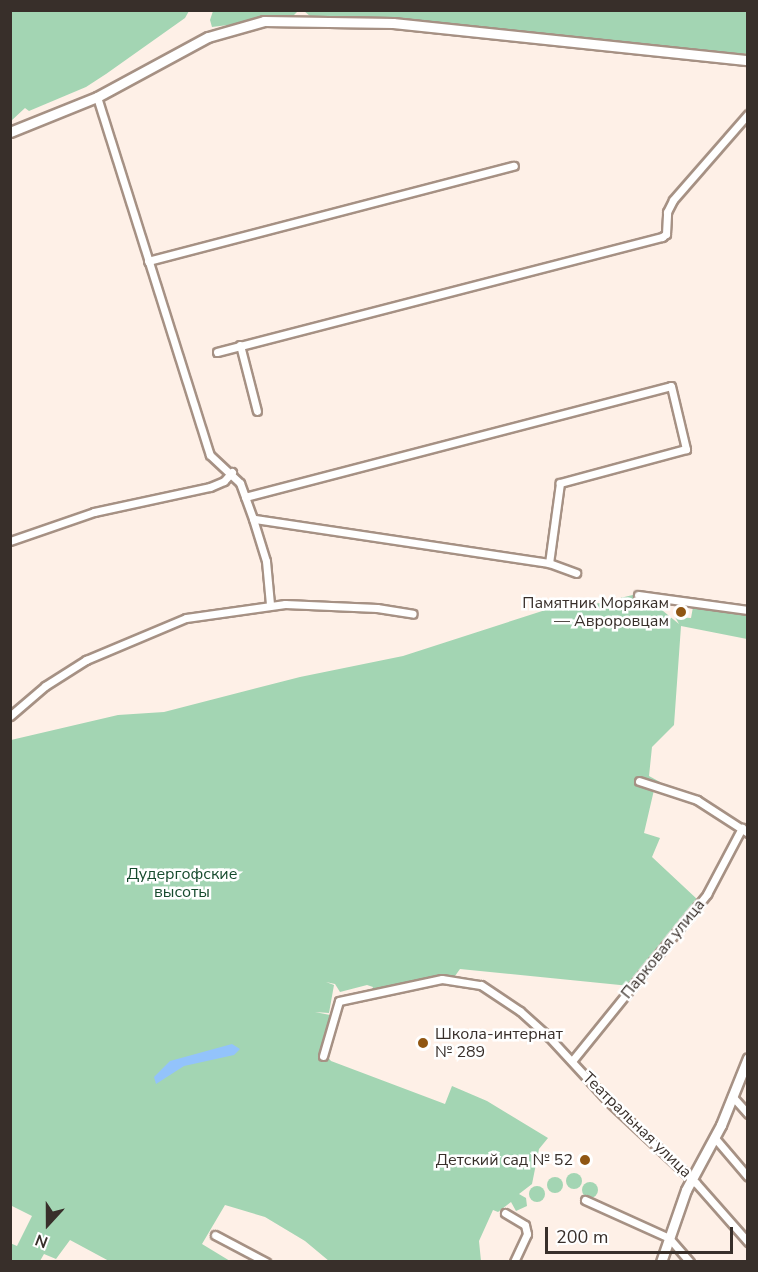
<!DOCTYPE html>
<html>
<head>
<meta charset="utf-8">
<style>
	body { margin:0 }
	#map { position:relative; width:758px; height:1272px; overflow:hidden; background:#fef0e7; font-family:"Nunito Sans",sans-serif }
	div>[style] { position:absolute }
	.green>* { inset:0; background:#a3d5b3 }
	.round { border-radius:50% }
	.water>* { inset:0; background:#93c3fb }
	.roads { filter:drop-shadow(2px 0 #a69184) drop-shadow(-2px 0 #a69184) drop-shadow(0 2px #a69184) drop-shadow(0 -2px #a69184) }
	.minor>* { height:7px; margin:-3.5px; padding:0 3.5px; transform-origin:3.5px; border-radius:3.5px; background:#fff }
	.tertiary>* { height:9px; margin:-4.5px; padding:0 4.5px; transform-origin:4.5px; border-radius:4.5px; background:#fff }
	.dots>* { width:16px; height:16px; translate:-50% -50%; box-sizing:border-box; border:3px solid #fff; border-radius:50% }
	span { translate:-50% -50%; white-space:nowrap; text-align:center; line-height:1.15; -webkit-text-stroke:5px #fff; paint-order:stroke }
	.poi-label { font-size:16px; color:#382f2a }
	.right { translate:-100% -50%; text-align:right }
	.left { translate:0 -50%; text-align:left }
	.park-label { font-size:16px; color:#164a2d }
	.street-label { font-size:16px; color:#382f2a }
	.frame { position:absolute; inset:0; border:12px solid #382f2a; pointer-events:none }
	.north { position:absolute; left:18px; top:1194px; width:60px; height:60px; -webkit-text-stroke:4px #fff; paint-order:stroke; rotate:201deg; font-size:16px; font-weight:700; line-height:24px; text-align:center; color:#382f2a }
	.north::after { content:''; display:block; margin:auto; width:21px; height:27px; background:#382f2a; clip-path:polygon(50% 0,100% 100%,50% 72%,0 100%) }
	.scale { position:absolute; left:545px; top:1227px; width:188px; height:27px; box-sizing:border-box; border:3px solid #382f2a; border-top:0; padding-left:8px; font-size:18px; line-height:21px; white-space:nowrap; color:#382f2a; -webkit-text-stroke:4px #fff; paint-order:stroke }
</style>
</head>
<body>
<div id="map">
	<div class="green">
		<div style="clip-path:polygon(11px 10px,189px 10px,189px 11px,185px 18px,106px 74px,86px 87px,29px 111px,25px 108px,11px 121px)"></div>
		<div style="clip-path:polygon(213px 11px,298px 11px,292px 17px,212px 27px,210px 20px)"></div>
		<div style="clip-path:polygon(304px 11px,747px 11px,747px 54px,392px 20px,310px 16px)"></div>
		<div style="clip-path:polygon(641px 593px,679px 624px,675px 617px,691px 618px,693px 607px,747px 612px,747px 639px,681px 626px,674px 725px,652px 747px,649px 776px,660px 782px,654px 790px,644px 833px,660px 838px,652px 857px,698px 900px,630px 986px,460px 969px,455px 976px,371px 993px,373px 987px,367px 985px,340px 992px,335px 984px,326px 982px,334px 985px,329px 1013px,315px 1012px,330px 1015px,322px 1050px,331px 1061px,445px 1104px,452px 1086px,487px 1101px,548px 1138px,539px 1149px,532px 1184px,519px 1194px,526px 1198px,527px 1206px,516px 1211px,511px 1202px,498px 1212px,493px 1210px,479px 1241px,481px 1261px,329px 1261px,305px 1241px,265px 1217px,225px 1205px,202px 1244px,230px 1261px,109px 1261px,70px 1240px,56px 1259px,44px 1254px,40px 1261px,11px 1261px,10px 1243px,17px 1246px,32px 1216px,10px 1205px,11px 740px,118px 715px,164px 712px,300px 677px,403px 656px,561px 605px,587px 606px)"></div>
		<div class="round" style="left:566px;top:1173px;width:16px;height:16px"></div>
		<div class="round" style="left:547px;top:1177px;width:16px;height:16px"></div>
		<div class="round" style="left:582px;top:1182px;width:16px;height:16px"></div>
		<div class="round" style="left:529px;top:1186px;width:16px;height:16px"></div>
	</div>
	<div class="water">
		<div style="clip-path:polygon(232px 1044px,240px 1049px,234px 1055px,184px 1066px,156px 1084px,154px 1077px,170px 1061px)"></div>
	</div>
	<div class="roads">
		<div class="minor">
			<div style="left:97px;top:97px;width:375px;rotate:72.5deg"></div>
			<div style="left:210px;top:455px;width:41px;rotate:43deg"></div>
			<div style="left:240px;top:483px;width:38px;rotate:70deg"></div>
			<div style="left:253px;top:519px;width:44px;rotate:72.8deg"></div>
			<div style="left:266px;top:561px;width:43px;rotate:84.7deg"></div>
			<div style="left:148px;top:261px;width:378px;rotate:-14.6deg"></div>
			<div style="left:240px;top:345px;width:68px;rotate:75.6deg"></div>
			<div style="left:217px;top:352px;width:460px;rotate:-14.5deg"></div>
			<div style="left:662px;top:237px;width:5px;rotate:-37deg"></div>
			<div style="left:666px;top:234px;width:22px;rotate:-87deg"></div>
			<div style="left:667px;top:212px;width:13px;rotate:-63deg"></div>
			<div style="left:673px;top:200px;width:114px;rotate:-48.9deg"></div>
			<div style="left:245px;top:497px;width:440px;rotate:-14.6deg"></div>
			<div style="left:671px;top:386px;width:65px;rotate:76.6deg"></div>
			<div style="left:686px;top:449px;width:131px;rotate:164.9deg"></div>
			<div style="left:560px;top:483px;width:81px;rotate:97.8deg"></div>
			<div style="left:549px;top:563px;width:299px;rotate:-171.5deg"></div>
			<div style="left:10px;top:541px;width:89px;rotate:-19deg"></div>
			<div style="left:94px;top:512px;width:119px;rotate:-12.2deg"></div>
			<div style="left:210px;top:487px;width:15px;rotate:-23deg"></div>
			<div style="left:224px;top:481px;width:12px;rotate:-48deg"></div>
			<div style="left:549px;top:563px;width:29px;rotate:20deg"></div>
			<div style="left:638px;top:595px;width:111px;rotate:7.8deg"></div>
			<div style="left:10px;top:716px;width:46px;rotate:-40.6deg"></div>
			<div style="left:45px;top:686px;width:49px;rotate:-32.4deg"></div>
			<div style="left:86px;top:660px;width:108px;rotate:-22.8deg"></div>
			<div style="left:186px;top:618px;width:100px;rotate:-8deg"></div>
			<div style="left:285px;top:604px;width:92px;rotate:2.5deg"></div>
			<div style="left:377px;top:608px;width:36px;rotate:9deg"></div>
			<div style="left:639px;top:781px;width:61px;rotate:18.1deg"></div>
			<div style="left:697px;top:800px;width:61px;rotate:32.9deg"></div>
			<div style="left:323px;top:1056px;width:57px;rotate:-73.8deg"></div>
			<div style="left:339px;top:1001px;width:105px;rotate:-12.1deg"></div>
			<div style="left:442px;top:979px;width:39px;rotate:9deg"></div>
			<div style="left:481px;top:985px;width:47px;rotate:33.7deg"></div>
			<div style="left:520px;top:1011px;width:39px;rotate:42deg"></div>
			<div style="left:549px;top:1037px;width:88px;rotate:47.3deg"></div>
			<div style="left:609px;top:1102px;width:119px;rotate:43deg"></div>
			<div style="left:696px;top:1183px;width:79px;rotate:48.6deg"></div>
			<div style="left:572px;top:1061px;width:215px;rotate:-51deg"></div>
			<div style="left:707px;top:894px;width:75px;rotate:-62.1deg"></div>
			<div style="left:732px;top:1096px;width:24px;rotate:48deg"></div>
			<div style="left:714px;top:1137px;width:52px;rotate:49.6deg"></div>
			<div style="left:585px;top:1200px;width:92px;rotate:24.3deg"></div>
			<div style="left:669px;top:1238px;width:32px;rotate:49deg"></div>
			<div style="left:505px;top:1213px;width:23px;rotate:31deg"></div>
			<div style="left:525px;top:1225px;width:9px;rotate:77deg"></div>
			<div style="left:527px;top:1234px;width:31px;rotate:115deg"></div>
			<div style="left:215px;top:1235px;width:58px;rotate:27.9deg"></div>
		</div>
		<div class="tertiary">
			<div style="left:10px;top:132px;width:94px;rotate:-21.9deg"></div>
			<div style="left:97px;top:97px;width:126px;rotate:-28.4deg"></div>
			<div style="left:208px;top:37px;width:58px;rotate:-15.9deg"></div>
			<div style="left:264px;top:21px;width:129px;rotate:0.9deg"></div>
			<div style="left:393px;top:23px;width:357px;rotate:6deg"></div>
			<div style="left:661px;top:1262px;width:76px;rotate:-70.9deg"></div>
			<div style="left:686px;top:1190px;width:74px;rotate:-61.7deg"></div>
			<div style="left:721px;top:1125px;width:72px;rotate:-68.1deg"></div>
		</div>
	</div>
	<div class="dots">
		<div style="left:681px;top:612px;background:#905612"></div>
		<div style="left:423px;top:1043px;background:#905612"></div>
		<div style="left:585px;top:1160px;background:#905612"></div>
	</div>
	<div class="poi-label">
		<span class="right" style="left:669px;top:612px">Памятник Морякам<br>— Авроровцам</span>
		<span class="left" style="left:435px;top:1043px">Школа-интернат<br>№ 289</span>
		<span class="right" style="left:573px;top:1160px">Детский сад № 52</span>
	</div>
	<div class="park-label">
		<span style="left:182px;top:883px">Дудергофские<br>высоты</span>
	</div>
	<div class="street-label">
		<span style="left:663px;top:949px;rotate:-51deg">Парковая улица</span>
		<span style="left:637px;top:1125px;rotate:44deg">Театральная улица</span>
	</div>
	<div class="frame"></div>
	<div class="north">N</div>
	<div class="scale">200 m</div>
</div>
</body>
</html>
